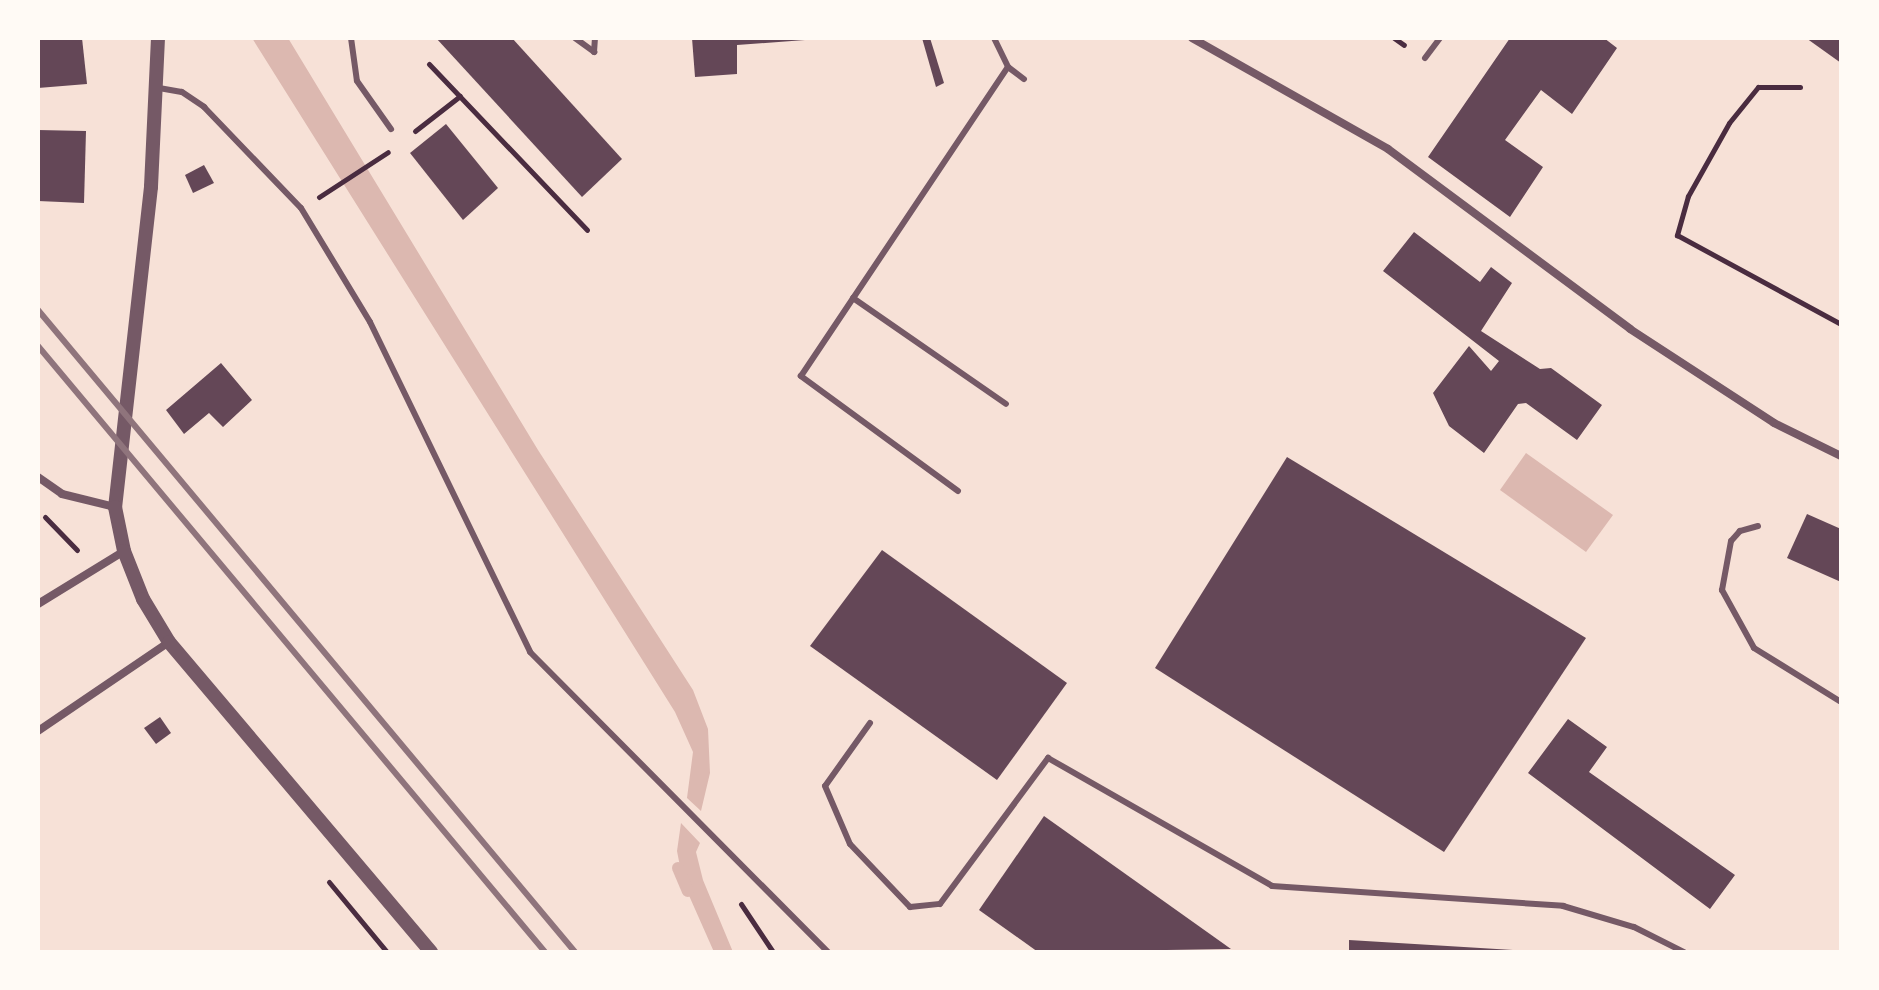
<!DOCTYPE html>
<html>
<head>
<meta charset="utf-8">
<style>
	body { margin:0 }
	#map { position:relative; width:1879px; height:990px; overflow:hidden; background:#f7e1d7; font-family:Manrope,sans-serif }
	div>[style] { position:absolute }
	.water>* { inset:0; background:#dcb8b0 }
	.stream>* { height:12px; margin:-6px; padding:0 6px; transform-origin:6px; border-radius:6px; background:#dcb8b0 }
	.building>* { inset:0; background:#644757 }
	.path>* { height:5px; margin:-2.5px; padding:0 2.5px; transform-origin:2.5px; border-radius:2.5px; background:#4a2c40 }
	.service>* { height:6px; margin:-3px; padding:0 3px; transform-origin:3px; border-radius:3px; background:#755966 }
	.minor>* { height:8px; margin:-4px; padding:0 4px; transform-origin:4px; border-radius:4px; background:#755966 }
	.tertiary>* { height:14px; margin:-7px; padding:0 7px; transform-origin:7px; border-radius:7px; background:#755966 }
	.rail>* { height:6px; margin:-3px; padding:0 3px; transform-origin:3px; border-radius:3px; background:#8f747c }
	span { translate:-50% -50%; white-space:nowrap; text-align:center; line-height:1.15; -webkit-text-stroke:6px #fffaf5; paint-order:stroke }
	.frame { position:absolute; inset:0; border:40px solid #fffaf5; pointer-events:none }
</style>
</head>
<body>
<div id="map">
	<div class="water">
		<div style="clip-path:polygon(252px 38px,288px 38px,538px 450px,693px 690px,708px 729px,710px 773px,701px 811px,687px 798px,693px 752px,675px 712px)"></div>
		<div style="clip-path:polygon(1526px 453px,1613px 515px,1586px 552px,1500px 490px)"></div>
		<div style="clip-path:polygon(681px 823px,700px 843px,696px 852px,703px 880px,733px 952px,714px 952px,683px 882px,677px 851px)"></div>
	</div>
	<div class="stream">
		<div style="left:678px;top:868px;width:25px;rotate:67deg"></div>
	</div>
	<div class="building">
		<div style="clip-path:polygon(38px 38px,82px 38px,87px 84px,38px 88px)"></div>
		<div style="clip-path:polygon(436px 38px,512px 38px,622px 159px,582px 197px)"></div>
		<div style="clip-path:polygon(692px 38px,805px 38px,805px 40px,737px 45px,737px 74px,695px 77px)"></div>
		<div style="clip-path:polygon(922px 38px,930px 38px,944px 83px,936px 87px)"></div>
		<div style="clip-path:polygon(1510px 38px,1604px 38px,1617px 48px,1572px 114px,1541px 90px,1505px 140px,1543px 167px,1510px 217px,1428px 157px)"></div>
		<div style="clip-path:polygon(1806px 38px,1841px 38px,1841px 63px)"></div>
		<div style="clip-path:polygon(446px 124px,498px 188px,463px 220px,410px 153px)"></div>
		<div style="clip-path:polygon(38px 130px,86px 131px,84px 203px,38px 201px)"></div>
		<div style="clip-path:polygon(204px 165px,214px 183px,193px 193px,185px 175px)"></div>
		<div style="clip-path:polygon(1414px 232px,1480px 282px,1491px 267px,1512px 283px,1481px 331px,1540px 369px,1551px 368px,1602px 405px,1577px 440px,1526px 403px,1518px 404px,1484px 453px,1449px 426px,1433px 393px,1469px 346px,1491px 371px,1499px 361px,1383px 271px)"></div>
		<div style="clip-path:polygon(221px 363px,252px 400px,223px 427px,209px 413px,184px 434px,166px 410px)"></div>
		<div style="clip-path:polygon(1287px 457px,1586px 638px,1444px 852px,1155px 668px)"></div>
		<div style="clip-path:polygon(1807px 514px,1841px 529px,1841px 582px,1787px 558px)"></div>
		<div style="clip-path:polygon(882px 550px,1067px 683px,997px 780px,810px 646px)"></div>
		<div style="clip-path:polygon(160px 717px,171px 733px,156px 744px,144px 728px)"></div>
		<div style="clip-path:polygon(1568px 719px,1607px 747px,1589px 772px,1735px 875px,1710px 909px,1528px 773px)"></div>
		<div style="clip-path:polygon(1044px 816px,1231px 949px,1038px 952px,979px 910px)"></div>
		<div style="clip-path:polygon(1349px 940px,1513px 950px,1513px 952px,1349px 952px)"></div>
	</div>
	<div class="path">
		<div style="left:1394px;top:38px;width:12px;rotate:35deg"></div>
		<div style="left:429px;top:64px;width:229px;rotate:46.4deg"></div>
		<div style="left:1800px;top:87px;width:42px;rotate:180deg"></div>
		<div style="left:1758px;top:87px;width:46px;rotate:128.9deg"></div>
		<div style="left:1729px;top:123px;width:84px;rotate:119.3deg"></div>
		<div style="left:1688px;top:196px;width:41px;rotate:105.8deg"></div>
		<div style="left:1677px;top:235px;width:187px;rotate:28.5deg"></div>
		<div style="left:415px;top:131px;width:57px;rotate:-37.9deg"></div>
		<div style="left:319px;top:197px;width:82px;rotate:-33.1deg"></div>
		<div style="left:45px;top:517px;width:46px;rotate:45.9deg"></div>
		<div style="left:329px;top:882px;width:91px;rotate:50.4deg"></div>
		<div style="left:741px;top:904px;width:58px;rotate:56.3deg"></div>
	</div>
	<div class="service">
		<div style="left:351px;top:38px;width:43px;rotate:82.1deg"></div>
		<div style="left:357px;top:81px;width:59px;rotate:54.7deg"></div>
		<div style="left:575px;top:38px;width:24px;rotate:36deg"></div>
		<div style="left:594px;top:52px;width:14px;rotate:-86deg"></div>
		<div style="left:994px;top:38px;width:32px;rotate:64deg"></div>
		<div style="left:1008px;top:67px;width:20px;rotate:37deg"></div>
		<div style="left:1425px;top:58px;width:25px;rotate:-53deg"></div>
		<div style="left:159px;top:88px;width:23px;rotate:10deg"></div>
		<div style="left:182px;top:92px;width:27px;rotate:34deg"></div>
		<div style="left:204px;top:107px;width:140px;rotate:46.2deg"></div>
		<div style="left:301px;top:208px;width:133px;rotate:58.8deg"></div>
		<div style="left:370px;top:322px;width:367px;rotate:64.1deg"></div>
		<div style="left:530px;top:652px;width:423px;rotate:45.2deg"></div>
		<div style="left:853px;top:298px;width:186px;rotate:34.7deg"></div>
		<div style="left:958px;top:491px;width:195px;rotate:-143.8deg"></div>
		<div style="left:801px;top:376px;width:372px;rotate:-56.2deg"></div>
		<div style="left:1758px;top:526px;width:19px;rotate:164deg"></div>
		<div style="left:1740px;top:531px;width:13px;rotate:132deg"></div>
		<div style="left:1731px;top:541px;width:50px;rotate:100.4deg"></div>
		<div style="left:1722px;top:590px;width:66px;rotate:61.1deg"></div>
		<div style="left:1754px;top:648px;width:102px;rotate:31.8deg"></div>
		<div style="left:870px;top:723px;width:77px;rotate:125.5deg"></div>
		<div style="left:825px;top:786px;width:63px;rotate:66.7deg"></div>
		<div style="left:850px;top:844px;width:87px;rotate:46.4deg"></div>
		<div style="left:910px;top:907px;width:30px;rotate:-6deg"></div>
		<div style="left:940px;top:904px;width:182px;rotate:-53.5deg"></div>
		<div style="left:1048px;top:758px;width:258px;rotate:29.7deg"></div>
		<div style="left:1272px;top:886px;width:292px;rotate:3.9deg"></div>
		<div style="left:1563px;top:906px;width:74px;rotate:16.5deg"></div>
		<div style="left:1634px;top:927px;width:56px;rotate:26.6deg"></div>
	</div>
	<div class="minor">
		<div style="left:1192px;top:38px;width:225px;rotate:29.5deg"></div>
		<div style="left:1388px;top:149px;width:302px;rotate:36.6deg"></div>
		<div style="left:1630px;top:329px;width:172px;rotate:33.1deg"></div>
		<div style="left:1774px;top:423px;width:75px;rotate:26.2deg"></div>
		<div style="left:38px;top:477px;width:29px;rotate:35deg"></div>
		<div style="left:62px;top:494px;width:55px;rotate:13.8deg"></div>
		<div style="left:38px;top:604px;width:101px;rotate:-31.6deg"></div>
		<div style="left:38px;top:731px;width:158px;rotate:-34.2deg"></div>
	</div>
	<div class="tertiary">
		<div style="left:158px;top:38px;width:149px;rotate:92.7deg"></div>
		<div style="left:151px;top:187px;width:322px;rotate:96.4deg"></div>
		<div style="left:115px;top:507px;width:45px;rotate:78.4deg"></div>
		<div style="left:124px;top:551px;width:52px;rotate:68.4deg"></div>
		<div style="left:143px;top:599px;width:50px;rotate:58.8deg"></div>
		<div style="left:169px;top:642px;width:406px;rotate:49.8deg"></div>
	</div>
	<div class="rail">
		<div style="left:38px;top:310px;width:837px;rotate:50.09deg"></div>
		<div style="left:38px;top:346px;width:790px;rotate:50.08deg"></div>
	</div>
	<div class="frame"></div>
</div>
</body>
</html>
